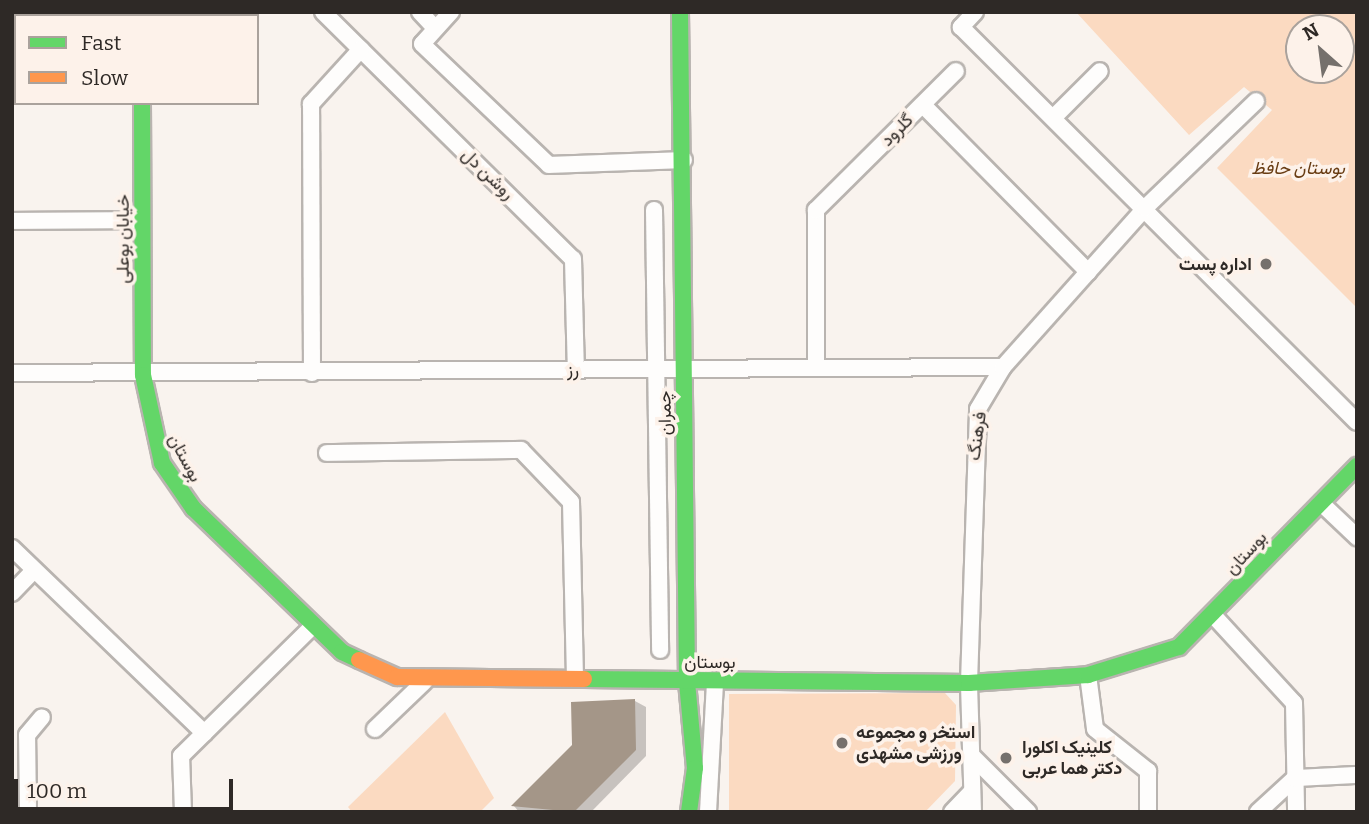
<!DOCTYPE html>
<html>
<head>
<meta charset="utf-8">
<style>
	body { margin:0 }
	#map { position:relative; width:1369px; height:824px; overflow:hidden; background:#f9f3ee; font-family:Bitter,Vazirmatn,serif }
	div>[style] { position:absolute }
	.green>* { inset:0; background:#fbdac1 }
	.shadow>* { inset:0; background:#0003 }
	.building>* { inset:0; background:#a49688 }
	.roads { filter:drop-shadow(2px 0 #b9b4b0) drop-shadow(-2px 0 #b9b4b0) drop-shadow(0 2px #b9b4b0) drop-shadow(0 -2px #b9b4b0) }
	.street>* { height:16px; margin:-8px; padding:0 8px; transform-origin:8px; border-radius:8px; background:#fefdfc }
	.fast>* { height:16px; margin:-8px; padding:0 8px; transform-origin:8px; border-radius:8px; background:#63d668 }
	.slow>* { height:16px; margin:-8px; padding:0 8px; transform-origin:8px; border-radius:8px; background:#ff974d }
	.dots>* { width:19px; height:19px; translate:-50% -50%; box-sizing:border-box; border:4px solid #fdf2ea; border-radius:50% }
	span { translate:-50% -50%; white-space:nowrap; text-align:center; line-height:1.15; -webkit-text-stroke:7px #fdf2ea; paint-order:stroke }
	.street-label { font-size:18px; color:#2e2926 }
	.park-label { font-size:18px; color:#683c13; font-style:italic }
	.poi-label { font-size:18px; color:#2e2926; font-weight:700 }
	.right { translate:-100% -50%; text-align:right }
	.left { translate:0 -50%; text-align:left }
	.frame { position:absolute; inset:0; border:14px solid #2e2926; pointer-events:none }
	.legend { position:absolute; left:14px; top:14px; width:245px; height:91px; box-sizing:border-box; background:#fdf2ea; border:2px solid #aaa29c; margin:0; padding:9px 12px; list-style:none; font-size:21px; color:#2e2926 }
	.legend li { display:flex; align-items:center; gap:14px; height:35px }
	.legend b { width:35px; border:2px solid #aaa29c }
	.north { position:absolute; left:1285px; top:14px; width:70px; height:70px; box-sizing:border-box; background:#fdf2ea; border:2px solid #aaa29c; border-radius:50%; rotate:332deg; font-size:19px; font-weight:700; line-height:28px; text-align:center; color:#2e2926 }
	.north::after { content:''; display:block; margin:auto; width:24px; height:32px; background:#75706c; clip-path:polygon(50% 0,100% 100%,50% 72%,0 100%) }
	.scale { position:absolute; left:14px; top:779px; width:219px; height:32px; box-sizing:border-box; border:4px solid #2e2926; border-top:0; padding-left:9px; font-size:21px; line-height:24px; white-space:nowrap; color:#2e2926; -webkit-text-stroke:5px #fdf2ea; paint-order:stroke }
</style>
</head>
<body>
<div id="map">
	<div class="green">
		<div style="clip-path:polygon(evenodd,1076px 12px,1357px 12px,1357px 308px,1217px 168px,1272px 110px,1244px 87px,1189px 135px,1076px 12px,1299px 28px,1341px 28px,1341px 70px,1299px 70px,1299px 28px)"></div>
		<div style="clip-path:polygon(945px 693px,956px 705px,955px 781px,925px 812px,729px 812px,729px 694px)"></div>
		<div style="clip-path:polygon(445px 712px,494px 798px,480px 812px,352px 812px,348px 807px)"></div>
	</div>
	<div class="shadow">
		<div style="clip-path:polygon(635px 701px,646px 707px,646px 756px,591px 812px,519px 812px,514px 806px,573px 746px)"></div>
	</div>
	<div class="building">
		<div style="clip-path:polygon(635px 699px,636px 750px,574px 812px,511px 806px,572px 745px,571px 702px)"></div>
	</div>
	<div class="roads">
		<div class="street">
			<div style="left:323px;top:12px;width:351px;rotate:44.7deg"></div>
			<div style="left:573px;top:259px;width:111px;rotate:88.5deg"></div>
			<div style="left:420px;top:12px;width:22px;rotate:47deg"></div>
			<div style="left:451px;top:12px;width:43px;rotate:132.2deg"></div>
			<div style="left:422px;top:44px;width:175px;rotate:43.6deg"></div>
			<div style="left:549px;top:165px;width:135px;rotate:-2.1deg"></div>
			<div style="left:975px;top:12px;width:21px;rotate:133deg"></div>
			<div style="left:961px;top:27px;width:559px;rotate:44.93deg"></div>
			<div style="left:923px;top:105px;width:235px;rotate:45.3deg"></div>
			<div style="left:1053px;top:118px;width:66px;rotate:-45deg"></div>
			<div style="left:654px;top:210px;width:440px;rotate:89.2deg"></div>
			<div style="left:12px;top:221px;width:130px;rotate:-0.4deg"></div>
			<div style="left:816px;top:368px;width:158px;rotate:-90deg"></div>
			<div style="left:816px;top:210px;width:197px;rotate:-44.8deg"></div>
			<div style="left:12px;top:373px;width:991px;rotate:-0.35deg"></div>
			<div style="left:312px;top:373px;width:269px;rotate:-90.2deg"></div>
			<div style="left:311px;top:104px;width:74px;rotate:-47.7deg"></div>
			<div style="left:327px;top:453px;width:194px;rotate:-0.9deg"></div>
			<div style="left:521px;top:450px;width:72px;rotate:46.1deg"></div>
			<div style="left:571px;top:502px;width:176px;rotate:88.7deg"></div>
			<div style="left:1321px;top:503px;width:50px;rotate:43.4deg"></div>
			<div style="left:12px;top:548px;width:267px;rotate:43.9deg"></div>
			<div style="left:12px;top:593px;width:32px;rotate:-46deg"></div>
			<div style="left:1214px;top:616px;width:118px;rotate:47.4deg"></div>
			<div style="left:1294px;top:703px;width:109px;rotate:88.9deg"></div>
			<div style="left:1088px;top:675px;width:54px;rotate:82.6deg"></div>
			<div style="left:1095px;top:729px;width:68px;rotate:38.4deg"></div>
			<div style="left:1148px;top:771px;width:41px;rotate:90deg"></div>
			<div style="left:375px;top:729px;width:68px;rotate:-43.8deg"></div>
			<div style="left:971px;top:755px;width:81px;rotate:45deg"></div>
			<div style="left:28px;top:812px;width:77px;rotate:-90.7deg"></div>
			<div style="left:27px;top:735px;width:23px;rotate:-50deg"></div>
			<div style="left:183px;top:812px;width:56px;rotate:-92deg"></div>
			<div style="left:181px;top:756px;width:185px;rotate:-44.6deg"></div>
			<div style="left:708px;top:812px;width:131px;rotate:-86.9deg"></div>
			<div style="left:952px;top:812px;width:29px;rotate:-46deg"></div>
			<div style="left:973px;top:812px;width:129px;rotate:-91.8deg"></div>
			<div style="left:969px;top:683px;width:274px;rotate:-88.1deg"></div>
			<div style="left:978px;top:409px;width:49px;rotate:-59.2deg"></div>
			<div style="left:1003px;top:367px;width:213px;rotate:-48.2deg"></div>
			<div style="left:1145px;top:208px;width:154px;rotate:-43.9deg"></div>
			<div style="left:1258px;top:812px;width:50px;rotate:-42.6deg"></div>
			<div style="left:1295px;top:778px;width:62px;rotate:-2.8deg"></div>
		</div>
		<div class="fast">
			<div style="left:141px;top:12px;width:4px;rotate:90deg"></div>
			<div style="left:680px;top:12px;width:670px;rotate:89.4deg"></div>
			<div style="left:687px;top:682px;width:86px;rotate:84.7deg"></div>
			<div style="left:695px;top:768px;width:44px;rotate:97.8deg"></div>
			<div style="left:142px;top:103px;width:272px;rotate:89.8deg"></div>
			<div style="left:143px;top:375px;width:90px;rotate:77.8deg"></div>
			<div style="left:162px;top:463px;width:55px;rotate:55.4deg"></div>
			<div style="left:193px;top:508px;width:207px;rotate:44deg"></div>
			<div style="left:342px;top:652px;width:19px;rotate:25deg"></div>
			<div style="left:584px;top:679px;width:385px;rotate:0.6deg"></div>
			<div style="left:969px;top:683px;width:119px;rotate:-3.8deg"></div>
			<div style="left:1088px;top:675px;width:95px;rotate:-17.1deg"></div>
			<div style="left:1179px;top:647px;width:254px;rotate:-45.5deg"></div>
		</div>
		<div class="slow">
			<div style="left:359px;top:660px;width:42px;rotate:24.1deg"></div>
			<div style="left:397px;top:677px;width:187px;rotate:0.6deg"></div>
		</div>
	</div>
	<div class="dots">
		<div style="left:1266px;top:264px;background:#75706c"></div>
		<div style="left:842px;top:743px;background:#75706c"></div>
		<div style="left:1006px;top:758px;background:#75706c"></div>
	</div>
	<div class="street-label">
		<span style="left:897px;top:130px;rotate:-45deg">گلرود</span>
		<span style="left:488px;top:174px;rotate:44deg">روشن دل</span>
		<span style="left:123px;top:239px;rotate:-90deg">خیابان بوعلی</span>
		<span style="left:573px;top:370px;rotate:-1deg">رز</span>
		<span style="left:665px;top:413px;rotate:-91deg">چمران</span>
		<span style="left:977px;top:436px;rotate:-82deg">فرهنگ</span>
		<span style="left:185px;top:458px;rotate:62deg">بوستان</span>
		<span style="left:1246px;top:553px;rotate:-47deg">بوستان</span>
		<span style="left:710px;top:662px">بوستان</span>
	</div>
	<div class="park-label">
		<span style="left:1298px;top:168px">بوستان حافظ</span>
	</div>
	<div class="poi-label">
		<span class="right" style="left:1252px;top:264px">اداره پست</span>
		<span class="left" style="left:856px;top:743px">استخر و مجموعه<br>ورزشی مشهدی</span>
		<span class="left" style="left:1022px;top:758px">کلینیک اکلورا<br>دکتر هما عربی</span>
	</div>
	<div class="frame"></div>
	<ul class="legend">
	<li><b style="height:9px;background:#63d668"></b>Fast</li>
	<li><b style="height:9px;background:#ff974d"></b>Slow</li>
	</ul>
	<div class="north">N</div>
	<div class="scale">100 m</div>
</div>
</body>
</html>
